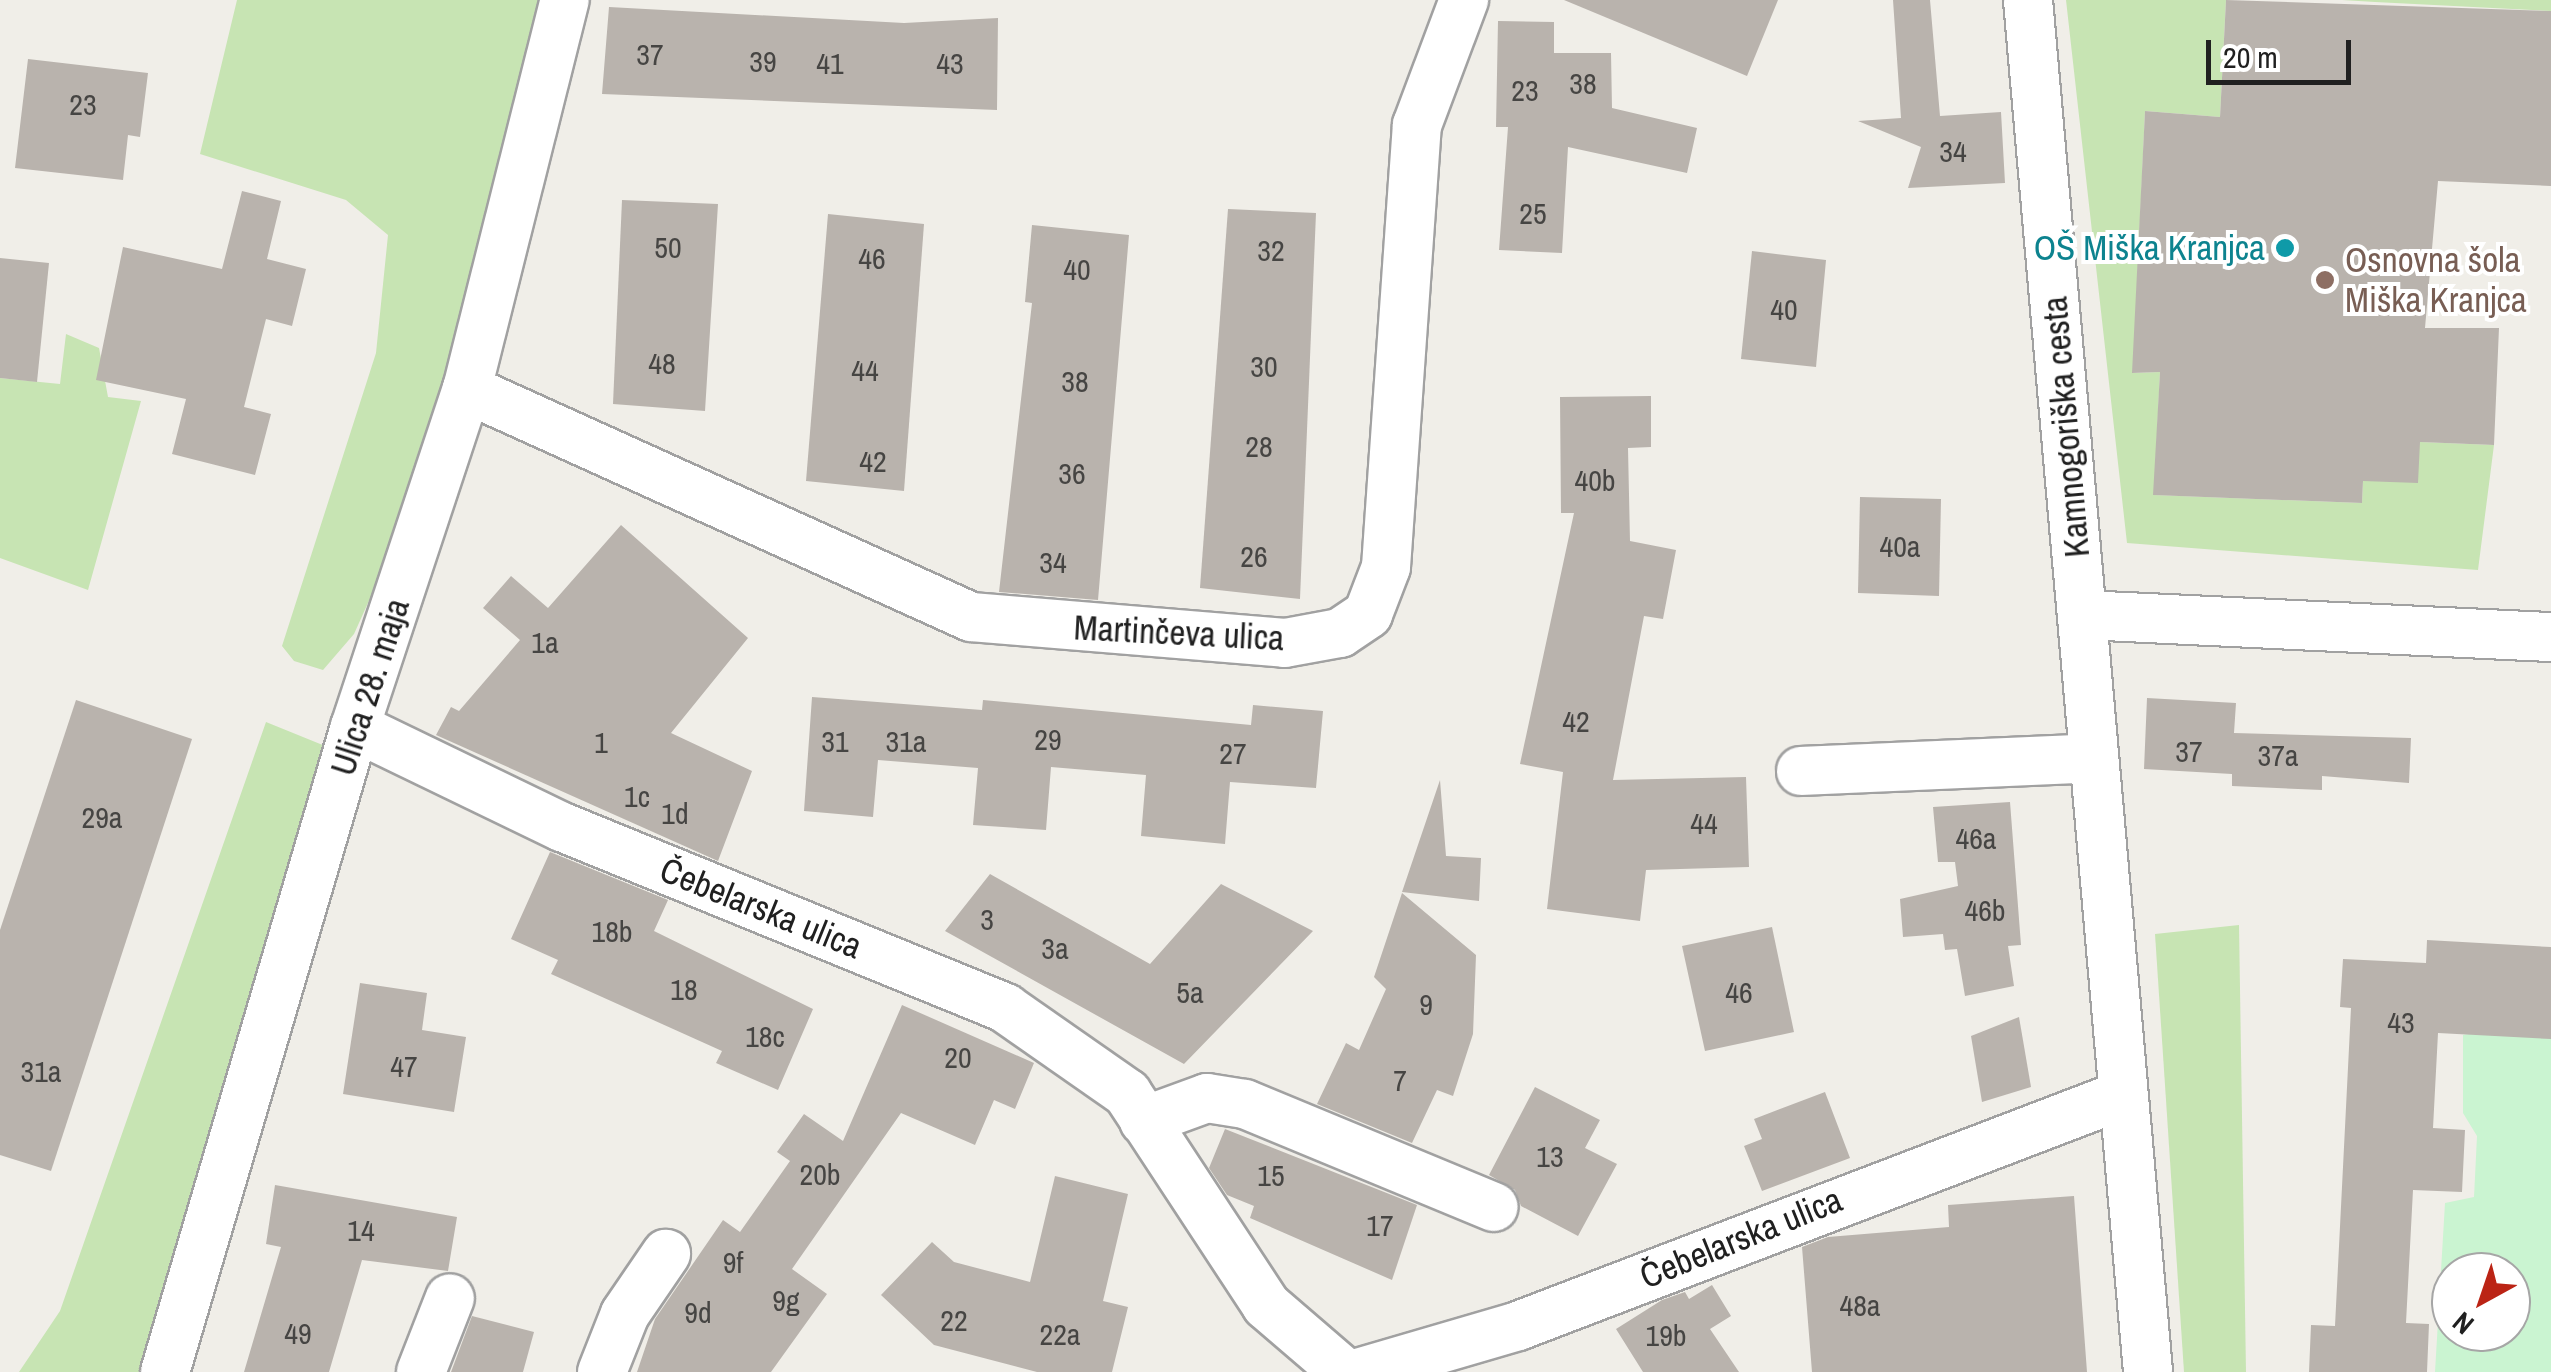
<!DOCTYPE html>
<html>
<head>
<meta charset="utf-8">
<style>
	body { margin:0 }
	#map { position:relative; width:2551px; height:1372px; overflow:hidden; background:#f0eee8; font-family:"Archivo Narrow",sans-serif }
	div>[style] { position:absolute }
	.grass>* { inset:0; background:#c7e4b3 }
	.park>* { inset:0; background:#caf4d1 }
	.building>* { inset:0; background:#b9b3ad }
	.roads { filter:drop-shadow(2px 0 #a1a1a1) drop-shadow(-2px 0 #a1a1a1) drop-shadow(0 2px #a1a1a1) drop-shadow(0 -2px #a1a1a1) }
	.minor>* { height:48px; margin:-24px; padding:0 24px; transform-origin:24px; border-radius:24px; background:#fff }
	.dots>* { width:28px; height:28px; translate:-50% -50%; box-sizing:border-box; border:5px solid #fff; border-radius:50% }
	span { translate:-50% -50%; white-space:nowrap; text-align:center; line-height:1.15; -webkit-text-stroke:8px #fff; paint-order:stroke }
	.number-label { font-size:30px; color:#464543 }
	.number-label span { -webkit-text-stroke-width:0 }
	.culture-label { font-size:35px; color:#0d838f }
	.right { translate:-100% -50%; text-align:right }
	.education-label { font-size:35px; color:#785e54 }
	.left { translate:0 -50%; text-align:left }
	.street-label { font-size:35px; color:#202020 }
	.north { position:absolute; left:2431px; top:1252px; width:100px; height:100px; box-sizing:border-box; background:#fff; border:2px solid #a6a6a6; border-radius:50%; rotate:220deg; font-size:28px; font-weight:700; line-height:40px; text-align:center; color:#202020 }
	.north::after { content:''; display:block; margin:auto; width:35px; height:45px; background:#bb2415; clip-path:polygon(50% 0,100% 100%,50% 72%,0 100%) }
	.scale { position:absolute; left:2206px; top:40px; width:145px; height:45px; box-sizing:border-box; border:5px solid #202020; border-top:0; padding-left:12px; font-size:30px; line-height:35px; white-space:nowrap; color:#202020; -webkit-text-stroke:8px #fff; paint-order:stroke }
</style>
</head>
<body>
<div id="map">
	<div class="grass">
		<div style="clip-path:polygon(237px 0,548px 0,494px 232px,390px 554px,354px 634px,323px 670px,294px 661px,282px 646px,376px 353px,388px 235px,346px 200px,200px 154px)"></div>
		<div style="clip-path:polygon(2066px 0,2226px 0,2220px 117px,2145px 111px,2133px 373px,2160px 372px,2154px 495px,2362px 503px,2363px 481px,2420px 442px,2494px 445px,2478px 570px,2127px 543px)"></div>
		<div style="clip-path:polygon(2342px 0,2551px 0,2551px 11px,2375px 2px)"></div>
		<div style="clip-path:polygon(66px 334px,99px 348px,108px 397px,141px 401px,88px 590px,0 558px,0 378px,60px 384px)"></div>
		<div style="clip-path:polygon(266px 722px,335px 750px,151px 1372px,19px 1372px,60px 1311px)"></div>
		<div style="clip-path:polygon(2239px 925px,2246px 1372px,2184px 1372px,2155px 934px)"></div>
	</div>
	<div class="park">
		<div style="clip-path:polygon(evenodd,2551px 1019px,2551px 1372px,2435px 1372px,2445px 1203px,2474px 1197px,2477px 1136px,2463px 1113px,2463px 1035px,2551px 1019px,2451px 1272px,2511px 1272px,2511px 1332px,2451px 1332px,2451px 1272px)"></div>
	</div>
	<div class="building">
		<div style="clip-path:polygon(1564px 0,1778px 0,1747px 76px)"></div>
		<div style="clip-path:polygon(1893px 0,1930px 0,1940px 116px,2001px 112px,2005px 183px,1908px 188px,1921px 147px,1858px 121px,1901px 118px)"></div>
		<div style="clip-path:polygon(2226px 0,2551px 11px,2551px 186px,2438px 181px,2425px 328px,2499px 328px,2494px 445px,2420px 442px,2418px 483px,2363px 481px,2362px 503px,2153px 495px,2160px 372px,2132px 373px,2145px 111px,2220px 117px)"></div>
		<div style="clip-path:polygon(609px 7px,904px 23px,998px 18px,997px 110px,602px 94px)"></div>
		<div style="clip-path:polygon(1498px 21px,1554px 22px,1554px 53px,1611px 53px,1612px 108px,1697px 128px,1687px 173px,1568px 147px,1562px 253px,1499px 250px,1508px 127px,1496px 127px)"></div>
		<div style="clip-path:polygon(28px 59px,148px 73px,140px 137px,128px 135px,123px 180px,15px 168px)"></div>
		<div style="clip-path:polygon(242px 191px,281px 201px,267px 259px,306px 269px,292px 326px,266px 319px,244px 407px,271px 414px,255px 475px,172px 454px,186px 399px,96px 380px,123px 247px,222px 269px)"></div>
		<div style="clip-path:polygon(622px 200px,718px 204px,705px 411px,613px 404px)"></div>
		<div style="clip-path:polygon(1228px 209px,1316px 213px,1300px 599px,1200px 588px)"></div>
		<div style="clip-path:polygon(828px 214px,924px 224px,904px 491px,806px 481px)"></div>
		<div style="clip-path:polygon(1032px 225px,1129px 235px,1098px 600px,999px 592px,1032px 303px,1025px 302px)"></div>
		<div style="clip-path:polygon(1752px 251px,1826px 260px,1816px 367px,1741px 359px)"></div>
		<div style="clip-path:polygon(0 258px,49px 263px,37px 382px,0 378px)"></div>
		<div style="clip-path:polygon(1651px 396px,1651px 447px,1628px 448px,1630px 541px,1676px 550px,1663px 619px,1644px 616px,1613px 780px,1746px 777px,1749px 867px,1646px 870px,1640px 921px,1547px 909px,1563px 772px,1520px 764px,1574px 513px,1561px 513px,1560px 397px)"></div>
		<div style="clip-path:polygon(1860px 497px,1941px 499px,1939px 596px,1858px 593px)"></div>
		<div style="clip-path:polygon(621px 525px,748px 638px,671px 733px,752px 771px,718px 861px,436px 735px,451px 707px,459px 711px,520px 640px,483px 608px,511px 576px,548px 608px)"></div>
		<div style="clip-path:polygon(812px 697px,982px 710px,983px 700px,1251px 725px,1253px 705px,1323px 711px,1316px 788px,1230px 782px,1225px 844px,1141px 836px,1146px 775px,1051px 767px,1046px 830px,973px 825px,978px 768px,878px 760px,873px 817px,804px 811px)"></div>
		<div style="clip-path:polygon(2147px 698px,2236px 703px,2234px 733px,2411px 738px,2409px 783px,2322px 776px,2322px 790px,2232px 786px,2232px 774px,2144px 769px)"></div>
		<div style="clip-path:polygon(76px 700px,192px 739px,51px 1171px,0 1155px,0 930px)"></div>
		<div style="clip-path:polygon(1440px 780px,1446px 856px,1481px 858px,1479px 901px,1402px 892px)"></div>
		<div style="clip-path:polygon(2010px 802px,2021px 945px,2008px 946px,2014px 986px,1965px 996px,1957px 949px,1945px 950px,1943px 934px,1903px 937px,1900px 899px,1958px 886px,1955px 862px,1938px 862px,1933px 807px)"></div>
		<div style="clip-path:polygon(550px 852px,668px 900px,654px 931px,813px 1009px,778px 1090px,716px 1063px,722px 1051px,551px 974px,558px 960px,511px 939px)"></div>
		<div style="clip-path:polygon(990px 874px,1150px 964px,1221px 884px,1313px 931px,1184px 1064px,945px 931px)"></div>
		<div style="clip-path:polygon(1402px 893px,1476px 955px,1473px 1034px,1453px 1096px,1437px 1090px,1412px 1143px,1317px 1104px,1346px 1043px,1359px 1050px,1386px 989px,1374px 977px)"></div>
		<div style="clip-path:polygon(1772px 927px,1794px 1032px,1705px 1051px,1682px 946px)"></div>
		<div style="clip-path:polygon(2427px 940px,2551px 947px,2551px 1039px,2438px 1033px,2433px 1128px,2465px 1130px,2462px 1192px,2413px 1190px,2406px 1323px,2429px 1324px,2427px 1372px,2309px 1372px,2311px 1325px,2335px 1326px,2351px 1008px,2340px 1007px,2343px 959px,2426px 963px)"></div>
		<div style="clip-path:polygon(360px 983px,427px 993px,422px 1030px,466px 1037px,454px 1112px,343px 1094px)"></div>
		<div style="clip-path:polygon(902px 1005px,1034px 1063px,1015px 1109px,994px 1100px,975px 1145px,901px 1113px,792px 1269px,827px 1294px,771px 1372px,637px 1372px,655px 1319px,723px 1220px,740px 1232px,790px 1161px,777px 1152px,804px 1114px,843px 1141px)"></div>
		<div style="clip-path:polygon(2019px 1017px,2031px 1087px,1982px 1102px,1971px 1036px)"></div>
		<div style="clip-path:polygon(1535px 1087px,1600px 1120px,1585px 1148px,1617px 1164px,1578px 1236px,1521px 1206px,1515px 1190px,1489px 1175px)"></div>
		<div style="clip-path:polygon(1825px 1092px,1850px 1158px,1762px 1191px,1744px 1146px,1762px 1139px,1754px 1119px)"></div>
		<div style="clip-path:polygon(1225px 1129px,1417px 1205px,1392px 1280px,1250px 1218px,1254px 1206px,1227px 1195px,1209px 1168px)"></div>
		<div style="clip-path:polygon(1055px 1176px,1128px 1194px,1103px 1301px,1128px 1307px,1112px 1372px,1037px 1372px,934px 1345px,881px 1295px,932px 1242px,954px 1262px,1030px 1282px)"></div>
		<div style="clip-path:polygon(275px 1185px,457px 1217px,448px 1271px,362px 1260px,329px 1372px,244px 1372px,281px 1247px,266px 1244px)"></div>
		<div style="clip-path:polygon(2074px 1196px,2087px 1372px,1812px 1372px,1802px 1247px,1828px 1237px,1949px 1227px,1948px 1205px)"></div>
		<div style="clip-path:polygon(1712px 1285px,1731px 1316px,1710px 1329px,1739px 1372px,1643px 1372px,1616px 1329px,1662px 1300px,1685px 1292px,1689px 1299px)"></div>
		<div style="clip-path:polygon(472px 1316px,534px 1332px,523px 1372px,451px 1372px)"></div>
	</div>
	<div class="roads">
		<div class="minor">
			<div style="left:2028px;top:0;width:1377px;rotate:85deg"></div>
			<div style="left:467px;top:389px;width:553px;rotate:24.34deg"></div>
			<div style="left:971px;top:617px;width:315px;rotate:4.7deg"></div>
			<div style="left:1285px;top:643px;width:56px;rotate:-10.3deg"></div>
			<div style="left:1340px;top:633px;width:34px;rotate:-34deg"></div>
			<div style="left:1368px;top:614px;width:50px;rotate:-69deg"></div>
			<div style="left:1386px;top:567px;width:443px;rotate:-86deg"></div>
			<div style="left:1417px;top:125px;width:134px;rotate:-69.4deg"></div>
			<div style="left:2083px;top:615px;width:469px;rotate:2.7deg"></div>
			<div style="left:355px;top:727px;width:230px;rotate:25.8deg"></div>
			<div style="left:562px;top:827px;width:479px;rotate:22.2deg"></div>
			<div style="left:1005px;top:1008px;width:149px;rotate:34.9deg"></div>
			<div style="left:1127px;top:1093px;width:254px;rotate:56.7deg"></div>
			<div style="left:1266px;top:1305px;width:103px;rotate:40.7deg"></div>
			<div style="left:1801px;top:771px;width:292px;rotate:-2.5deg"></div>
			<div style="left:1144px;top:1121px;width:67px;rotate:-20.1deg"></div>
			<div style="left:1207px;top:1098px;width:38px;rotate:9deg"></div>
			<div style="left:1245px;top:1104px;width:269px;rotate:22.5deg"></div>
			<div style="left:165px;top:1372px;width:672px;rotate:-73.59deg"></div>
			<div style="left:355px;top:727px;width:356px;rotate:-71.7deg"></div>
			<div style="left:467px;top:389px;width:401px;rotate:-75.9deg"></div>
			<div style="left:421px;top:1372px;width:79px;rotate:-68.6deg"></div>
			<div style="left:602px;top:1372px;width:62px;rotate:-68.4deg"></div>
			<div style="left:625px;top:1314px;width:73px;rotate:-55.7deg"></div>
			<div style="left:1361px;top:1372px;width:164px;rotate:-16.3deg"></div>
			<div style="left:1518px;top:1326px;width:644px;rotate:-20.91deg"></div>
		</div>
	</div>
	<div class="dots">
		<div style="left:2285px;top:248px;background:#0f9aa8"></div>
		<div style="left:2325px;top:280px;background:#8d6e63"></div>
	</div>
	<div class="number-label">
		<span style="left:650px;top:54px">37</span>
		<span style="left:763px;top:61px">39</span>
		<span style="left:830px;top:63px">41</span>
		<span style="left:950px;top:63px">43</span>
		<span style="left:1583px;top:83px">38</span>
		<span style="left:1525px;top:90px">23</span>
		<span style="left:83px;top:104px">23</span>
		<span style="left:1953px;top:151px">34</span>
		<span style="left:1533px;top:213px">25</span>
		<span style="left:668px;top:247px">50</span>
		<span style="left:1271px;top:250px">32</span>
		<span style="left:872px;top:258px">46</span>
		<span style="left:1077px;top:269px">40</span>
		<span style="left:1784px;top:309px">40</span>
		<span style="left:662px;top:363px">48</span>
		<span style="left:1264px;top:366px">30</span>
		<span style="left:865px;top:370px">44</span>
		<span style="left:1075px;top:381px">38</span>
		<span style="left:1259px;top:446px">28</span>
		<span style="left:873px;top:461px">42</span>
		<span style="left:1072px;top:473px">36</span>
		<span style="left:1595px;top:480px">40b</span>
		<span style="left:1900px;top:546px">40a</span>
		<span style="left:1254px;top:556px">26</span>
		<span style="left:1053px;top:562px">34</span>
		<span style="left:545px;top:642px">1a</span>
		<span style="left:1576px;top:721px">42</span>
		<span style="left:1048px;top:739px">29</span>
		<span style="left:835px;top:741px">31</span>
		<span style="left:906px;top:741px">31a</span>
		<span style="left:601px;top:742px">1</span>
		<span style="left:2189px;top:751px">37</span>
		<span style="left:1233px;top:753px">27</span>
		<span style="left:2278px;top:755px">37a</span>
		<span style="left:637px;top:796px">1c</span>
		<span style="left:675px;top:813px">1d</span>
		<span style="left:102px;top:817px">29a</span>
		<span style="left:1704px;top:823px">44</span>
		<span style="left:1976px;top:838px">46a</span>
		<span style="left:1985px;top:910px">46b</span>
		<span style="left:987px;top:919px">3</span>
		<span style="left:612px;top:931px">18b</span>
		<span style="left:1055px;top:948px">3a</span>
		<span style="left:684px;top:989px">18</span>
		<span style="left:1190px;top:992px">5a</span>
		<span style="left:1739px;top:992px">46</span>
		<span style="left:1426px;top:1004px">9</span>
		<span style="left:2401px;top:1022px">43</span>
		<span style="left:765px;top:1036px">18c</span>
		<span style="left:958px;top:1057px">20</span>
		<span style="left:404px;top:1066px">47</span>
		<span style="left:41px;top:1071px">31a</span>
		<span style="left:1400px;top:1080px">7</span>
		<span style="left:1550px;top:1156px">13</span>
		<span style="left:820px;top:1174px">20b</span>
		<span style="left:1271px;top:1175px">15</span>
		<span style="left:1380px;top:1225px">17</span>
		<span style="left:361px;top:1230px">14</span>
		<span style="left:733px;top:1262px">9f</span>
		<span style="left:786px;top:1300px">9g</span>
		<span style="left:1860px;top:1305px">48a</span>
		<span style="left:698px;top:1312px">9d</span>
		<span style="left:954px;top:1320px">22</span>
		<span style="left:298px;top:1333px">49</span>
		<span style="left:1060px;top:1334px">22a</span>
		<span style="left:1666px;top:1335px">19b</span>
	</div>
	<div class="culture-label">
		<span class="right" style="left:2265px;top:248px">OŠ Miška Kranjca</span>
	</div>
	<div class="education-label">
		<span class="left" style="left:2345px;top:280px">Osnovna šola<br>Miška Kranjca</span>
	</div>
	<div class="street-label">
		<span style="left:2066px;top:427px;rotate:-95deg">Kamnogoriška cesta</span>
		<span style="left:1179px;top:633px;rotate:3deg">Martinčeva ulica</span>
		<span style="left:370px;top:687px;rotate:-72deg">Ulica 28. maja</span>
		<span style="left:761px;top:908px;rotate:22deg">Čebelarska ulica</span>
		<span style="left:1741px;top:1238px;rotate:-22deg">Čebelarska ulica</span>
	</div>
	<div class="north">N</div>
	<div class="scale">20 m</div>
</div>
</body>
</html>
